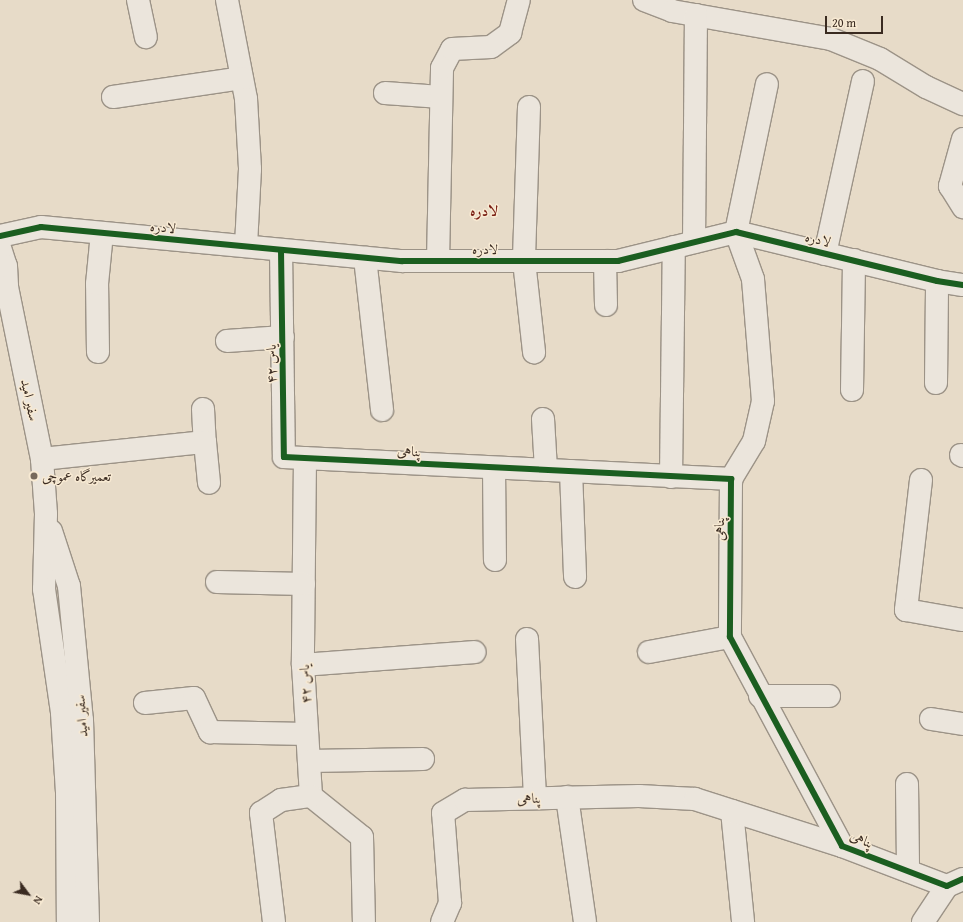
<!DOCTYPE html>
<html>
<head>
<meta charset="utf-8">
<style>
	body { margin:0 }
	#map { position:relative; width:963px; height:922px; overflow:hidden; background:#e7dbc8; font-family:"Gentium Book Plus",Amiri,serif }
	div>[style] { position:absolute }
	.roads { filter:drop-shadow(1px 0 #9c9387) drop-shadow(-1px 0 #9c9387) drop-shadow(0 1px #9c9387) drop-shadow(0 -1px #9c9387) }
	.minor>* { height:22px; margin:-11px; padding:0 11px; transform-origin:11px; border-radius:11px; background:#ebe5dc }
	.cycleway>* { height:6px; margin:-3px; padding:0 3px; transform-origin:3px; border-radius:3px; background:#1b5e20 }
	.dots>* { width:11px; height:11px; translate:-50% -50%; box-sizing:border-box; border:2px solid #f8ead3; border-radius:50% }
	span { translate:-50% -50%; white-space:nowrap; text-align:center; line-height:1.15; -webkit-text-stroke:3px #f8ead3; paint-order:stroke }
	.street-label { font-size:14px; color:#3a2b21 }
	.poi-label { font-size:14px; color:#3a2b21 }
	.left { translate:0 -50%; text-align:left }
	.neighbourhood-label { font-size:15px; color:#7a1f14; font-weight:700 }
	.north { position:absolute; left:8px; top:874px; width:40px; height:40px; -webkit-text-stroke:3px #f8ead3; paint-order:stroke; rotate:122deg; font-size:11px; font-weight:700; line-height:16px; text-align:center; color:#3a2b21 }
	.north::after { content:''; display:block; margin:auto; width:14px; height:18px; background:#3a2b21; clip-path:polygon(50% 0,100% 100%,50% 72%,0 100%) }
	.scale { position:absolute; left:825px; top:16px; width:58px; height:18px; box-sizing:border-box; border:2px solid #3a2b21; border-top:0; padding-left:5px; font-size:12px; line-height:14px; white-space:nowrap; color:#3a2b21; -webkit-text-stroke:3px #f8ead3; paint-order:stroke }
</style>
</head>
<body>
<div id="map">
	<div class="roads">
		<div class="minor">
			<div style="left:138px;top:0;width:38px;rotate:78deg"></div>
			<div style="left:227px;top:0;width:101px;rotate:79.1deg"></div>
			<div style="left:246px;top:99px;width:70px;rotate:86.7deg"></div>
			<div style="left:250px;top:169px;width:77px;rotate:93deg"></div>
			<div style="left:644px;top:0;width:30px;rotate:21deg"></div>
			<div style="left:672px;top:11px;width:161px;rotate:10deg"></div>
			<div style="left:831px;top:39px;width:53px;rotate:22.2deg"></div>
			<div style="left:880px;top:59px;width:54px;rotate:31.3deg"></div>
			<div style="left:926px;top:87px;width:41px;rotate:24.7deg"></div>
			<div style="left:385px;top:93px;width:56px;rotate:4.1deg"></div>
			<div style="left:113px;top:97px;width:130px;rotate:-8.4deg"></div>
			<div style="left:529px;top:107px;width:154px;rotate:91.9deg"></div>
			<div style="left:524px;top:261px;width:92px;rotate:83.7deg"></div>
			<div style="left:963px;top:139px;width:49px;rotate:105.5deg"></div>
			<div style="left:950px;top:186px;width:25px;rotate:58deg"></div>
			<div style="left:0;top:236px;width:42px;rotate:-12.4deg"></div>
			<div style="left:41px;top:227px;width:363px;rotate:5.4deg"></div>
			<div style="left:402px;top:261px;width:216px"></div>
			<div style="left:618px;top:261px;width:122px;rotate:-13.8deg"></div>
			<div style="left:736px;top:232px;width:207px;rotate:13.7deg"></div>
			<div style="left:937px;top:281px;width:26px;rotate:9deg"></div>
			<div style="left:694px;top:242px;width:227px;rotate:-89.5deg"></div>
			<div style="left:0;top:248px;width:19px;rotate:72deg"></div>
			<div style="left:6px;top:266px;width:21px;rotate:87deg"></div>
			<div style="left:7px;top:287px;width:176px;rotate:78.5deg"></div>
			<div style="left:42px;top:459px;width:55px;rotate:85.8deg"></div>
			<div style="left:46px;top:514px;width:75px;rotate:91.5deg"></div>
			<div style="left:44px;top:589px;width:125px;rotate:81.7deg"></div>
			<div style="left:62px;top:713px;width:79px;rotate:86.4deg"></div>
			<div style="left:67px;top:792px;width:130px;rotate:89.6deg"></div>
			<div style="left:281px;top:250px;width:207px;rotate:89.2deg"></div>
			<div style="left:284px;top:457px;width:448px;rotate:2.8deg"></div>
			<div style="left:731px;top:479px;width:158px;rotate:90.4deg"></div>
			<div style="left:730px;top:637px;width:237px;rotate:61.8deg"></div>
			<div style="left:842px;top:846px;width:112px;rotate:20.9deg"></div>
			<div style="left:947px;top:886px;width:17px;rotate:-24deg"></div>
			<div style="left:825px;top:254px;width:177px;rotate:-77.6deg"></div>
			<div style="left:365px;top:258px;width:153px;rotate:83.6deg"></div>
			<div style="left:438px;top:261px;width:193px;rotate:-88.8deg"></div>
			<div style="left:442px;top:68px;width:21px;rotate:-62deg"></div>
			<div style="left:452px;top:49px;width:39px;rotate:-3deg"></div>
			<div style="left:491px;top:47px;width:24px;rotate:-36deg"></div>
			<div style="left:510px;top:33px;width:34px;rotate:-75deg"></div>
			<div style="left:605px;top:261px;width:44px;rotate:88.7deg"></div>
			<div style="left:227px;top:341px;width:56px;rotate:-4.1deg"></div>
			<div style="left:98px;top:352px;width:68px;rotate:-90.8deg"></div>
			<div style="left:97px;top:284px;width:51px;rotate:-84.4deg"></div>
			<div style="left:936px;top:383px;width:102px;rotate:-89.4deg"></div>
			<div style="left:852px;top:390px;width:130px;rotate:-89.1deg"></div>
			<div style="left:203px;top:409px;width:33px;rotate:87deg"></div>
			<div style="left:543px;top:419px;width:51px;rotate:86.6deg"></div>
			<div style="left:961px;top:455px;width:2px;rotate:27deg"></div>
			<div style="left:305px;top:458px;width:207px;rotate:90.6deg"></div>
			<div style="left:303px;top:665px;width:131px;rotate:86.5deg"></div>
			<div style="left:311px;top:796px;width:65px;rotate:38.8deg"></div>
			<div style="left:362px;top:837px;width:85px;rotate:88.7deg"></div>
			<div style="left:42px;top:459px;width:164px;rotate:-6deg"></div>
			<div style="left:205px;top:442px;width:41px;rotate:84.4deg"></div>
			<div style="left:494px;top:468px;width:92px;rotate:89.4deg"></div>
			<div style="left:571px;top:471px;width:106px;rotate:87.8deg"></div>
			<div style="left:671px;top:477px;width:230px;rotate:-89.3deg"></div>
			<div style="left:731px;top:479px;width:44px;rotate:-58.8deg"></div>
			<div style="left:754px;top:441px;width:41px;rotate:-77.3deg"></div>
			<div style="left:763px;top:401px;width:122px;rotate:-94.7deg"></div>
			<div style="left:753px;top:279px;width:50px;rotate:-109.9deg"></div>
			<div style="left:736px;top:232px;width:151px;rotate:-78.2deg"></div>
			<div style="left:921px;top:480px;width:131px;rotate:96.6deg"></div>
			<div style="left:906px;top:610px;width:58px;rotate:10deg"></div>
			<div style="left:51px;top:531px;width:58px;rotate:71.9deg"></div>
			<div style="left:69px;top:586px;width:135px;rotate:84.5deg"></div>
			<div style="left:82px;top:720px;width:202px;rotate:88.3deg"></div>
			<div style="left:217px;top:582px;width:87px;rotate:1.3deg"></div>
			<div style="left:527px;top:639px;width:159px;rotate:87.1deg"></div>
			<div style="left:649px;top:652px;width:82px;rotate:-10.5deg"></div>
			<div style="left:303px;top:665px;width:172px;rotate:-4.3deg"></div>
			<div style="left:760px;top:696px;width:69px"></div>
			<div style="left:145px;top:703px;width:49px;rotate:-5.8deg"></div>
			<div style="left:194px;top:698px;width:38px;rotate:65deg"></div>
			<div style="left:210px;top:732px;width:97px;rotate:1.2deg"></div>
			<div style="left:931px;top:719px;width:32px;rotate:9deg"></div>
			<div style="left:309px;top:761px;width:114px;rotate:-1deg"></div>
			<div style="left:907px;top:784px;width:87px;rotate:89.3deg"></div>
			<div style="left:567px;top:797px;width:126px;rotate:81.8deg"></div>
			<div style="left:732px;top:811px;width:112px;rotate:84.3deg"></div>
			<div style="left:274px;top:922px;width:110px;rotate:-96.8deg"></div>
			<div style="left:261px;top:813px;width:24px;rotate:-33deg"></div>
			<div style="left:281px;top:800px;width:30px;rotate:-8deg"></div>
			<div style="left:442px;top:922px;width:21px;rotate:-67deg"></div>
			<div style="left:450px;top:903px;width:90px;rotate:-94.4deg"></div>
			<div style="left:443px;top:813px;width:26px;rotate:-31deg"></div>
			<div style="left:465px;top:800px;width:174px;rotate:-1.3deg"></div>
			<div style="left:639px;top:796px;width:56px;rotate:3.1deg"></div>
			<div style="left:695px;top:799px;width:154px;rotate:17.7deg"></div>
			<div style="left:923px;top:922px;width:43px;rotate:-56.3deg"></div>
		</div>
	</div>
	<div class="cycleway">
		<div style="left:0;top:236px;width:42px;rotate:-12.4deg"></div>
		<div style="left:41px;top:227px;width:363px;rotate:5.4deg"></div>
		<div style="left:402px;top:261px;width:216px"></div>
		<div style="left:618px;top:261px;width:122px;rotate:-13.8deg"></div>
		<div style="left:736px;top:232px;width:207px;rotate:13.7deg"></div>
		<div style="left:937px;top:281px;width:26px;rotate:9deg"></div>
		<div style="left:281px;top:250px;width:207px;rotate:89.2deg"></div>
		<div style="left:284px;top:457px;width:448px;rotate:2.8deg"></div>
		<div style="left:731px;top:479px;width:158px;rotate:90.4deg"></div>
		<div style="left:730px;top:637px;width:237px;rotate:61.8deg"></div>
		<div style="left:842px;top:846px;width:112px;rotate:20.9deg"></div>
		<div style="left:947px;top:886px;width:17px;rotate:-24deg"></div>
	</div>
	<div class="dots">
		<div style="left:34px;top:476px;background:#77695b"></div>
	</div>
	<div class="street-label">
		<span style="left:163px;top:227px;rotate:5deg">لادره</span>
		<span style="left:818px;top:239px;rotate:14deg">لادره</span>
		<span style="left:485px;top:249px">لادره</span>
		<span style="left:271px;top:364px;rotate:-91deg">یاس ۴۲</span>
		<span style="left:30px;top:400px;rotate:78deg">سفیر امید</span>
		<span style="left:409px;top:451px;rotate:3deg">پناهی</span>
		<span style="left:719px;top:529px;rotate:-90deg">پناهی</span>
		<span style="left:305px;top:684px;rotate:-93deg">یاس ۴۲</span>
		<span style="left:81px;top:716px;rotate:-94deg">سفیر امید</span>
		<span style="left:529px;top:798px;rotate:-1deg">پناهی</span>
		<span style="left:862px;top:839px;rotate:25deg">پناهی</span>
	</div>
	<div class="poi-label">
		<span class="left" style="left:42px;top:476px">تعمیرگاه عموچی</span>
	</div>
	<div class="neighbourhood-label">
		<span style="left:484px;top:211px">لادره</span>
	</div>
	<div class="north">N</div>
	<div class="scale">20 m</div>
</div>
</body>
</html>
